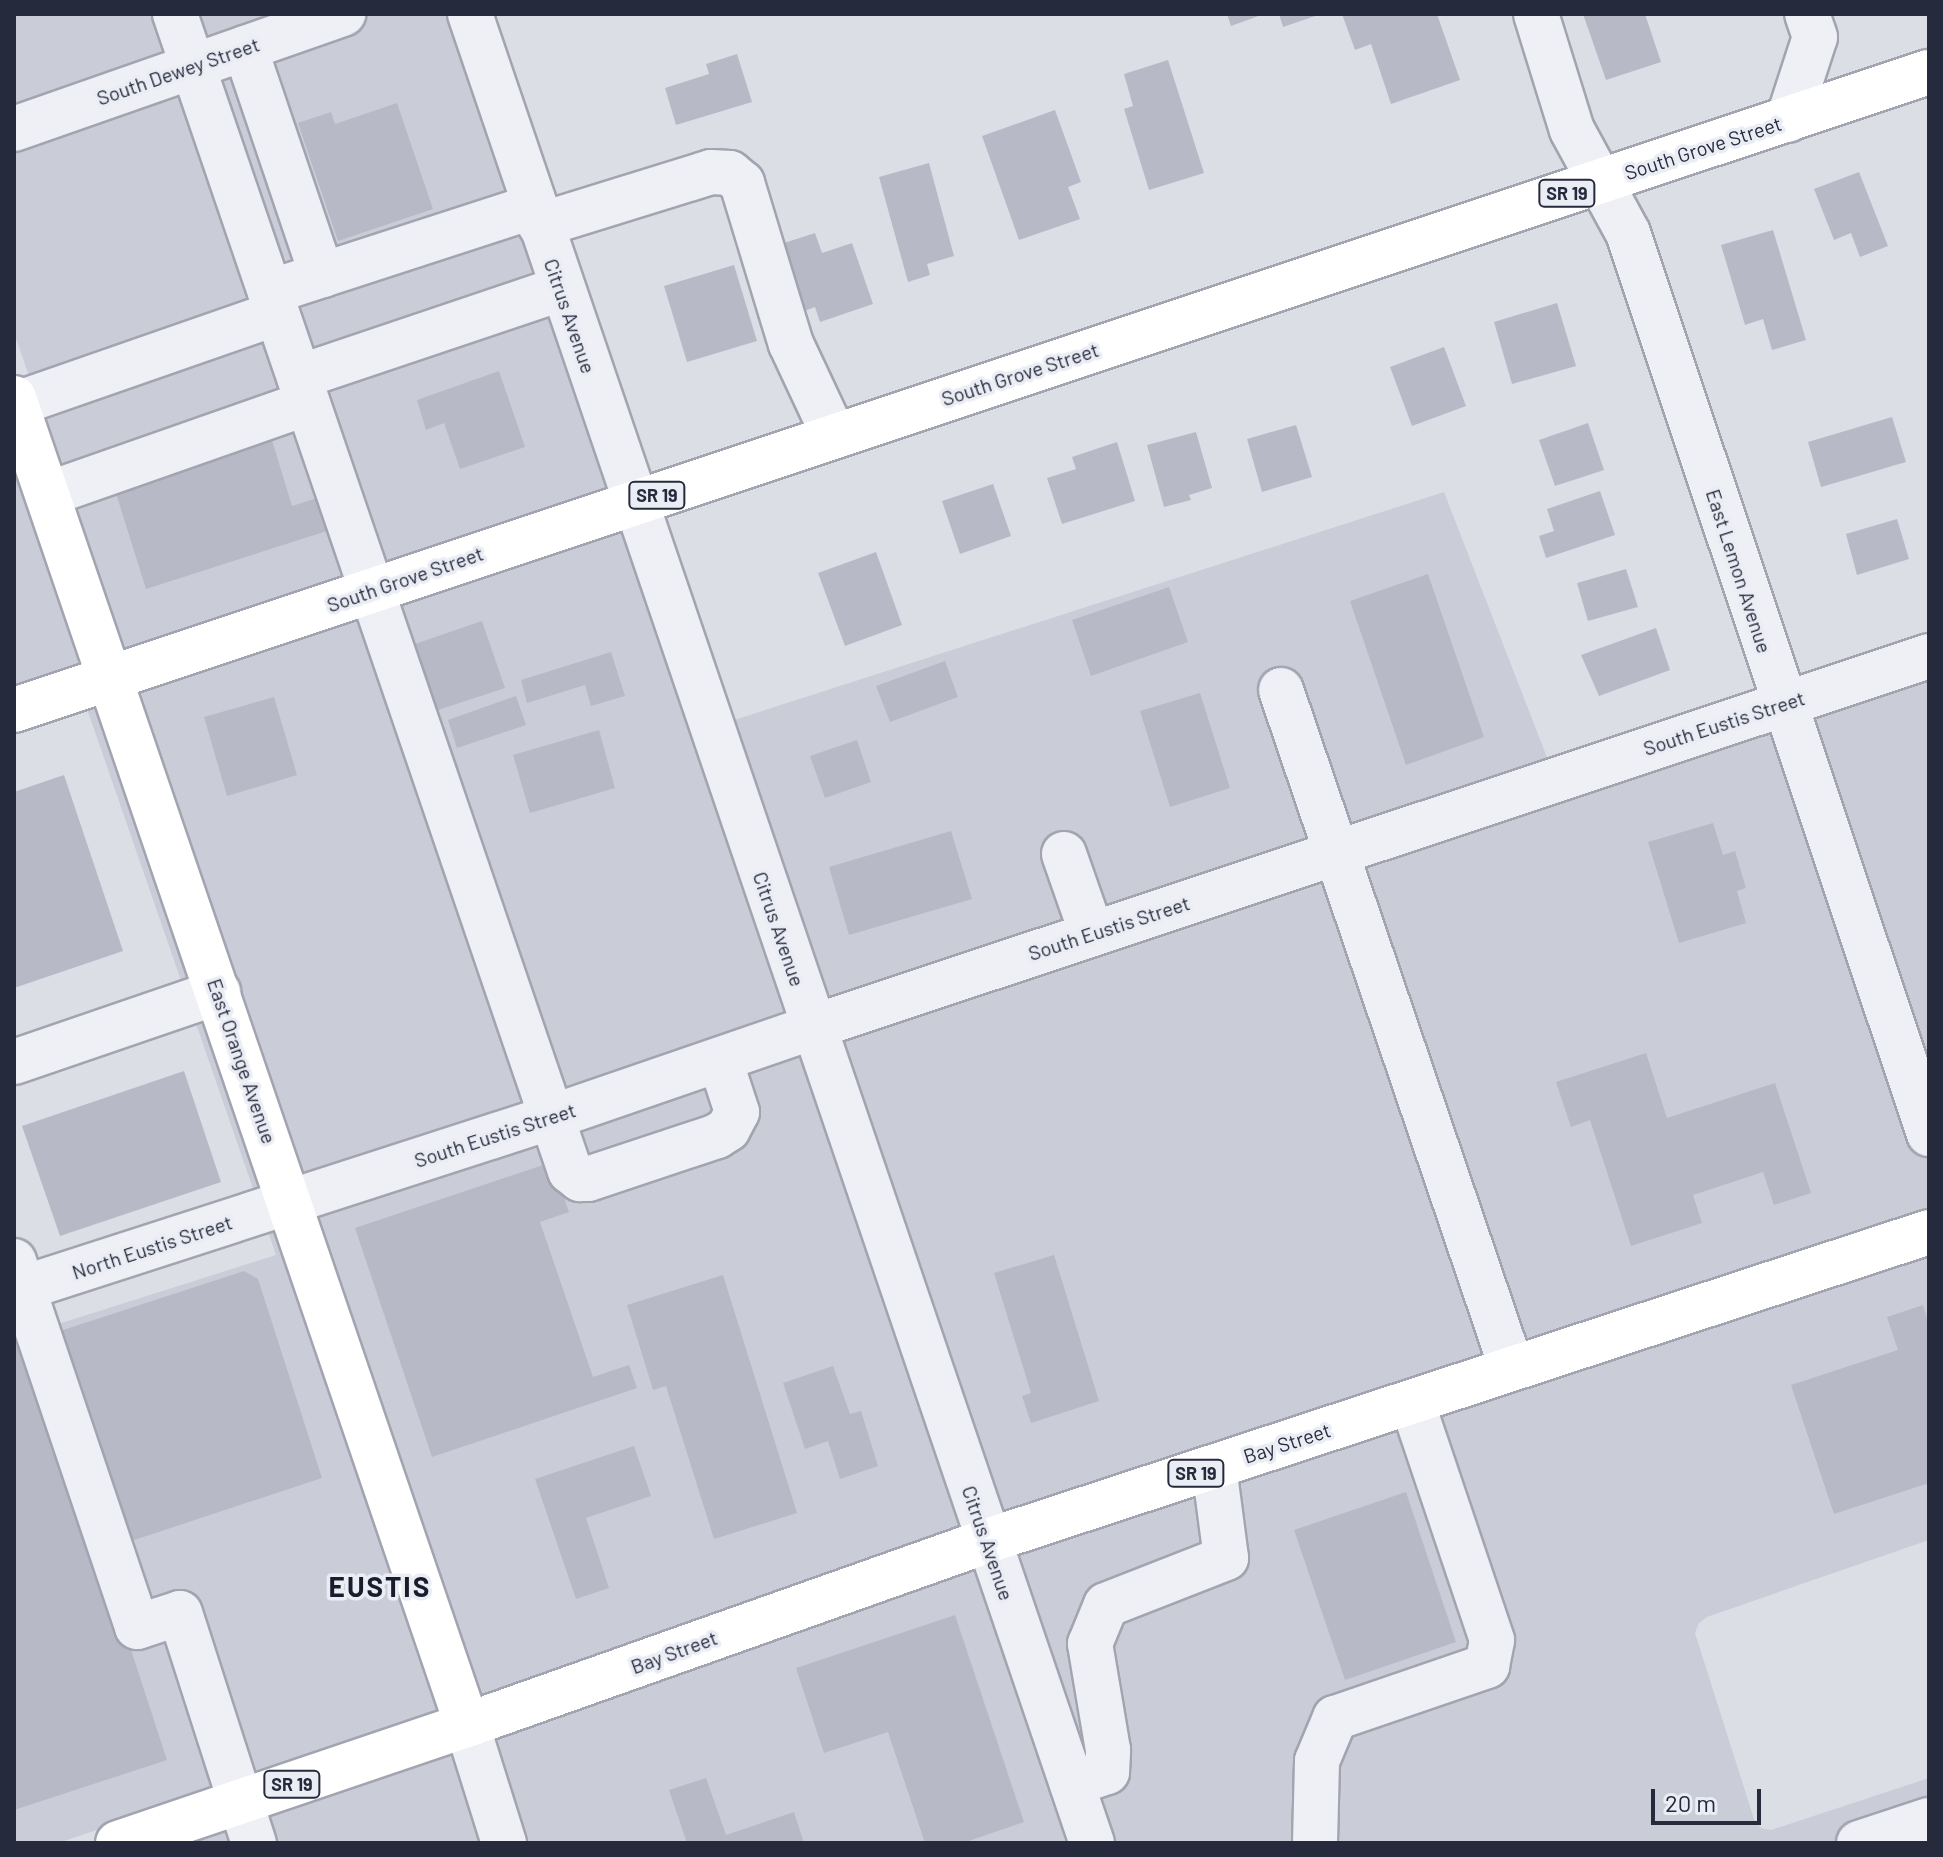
<!DOCTYPE html>
<html>
<head>
<meta charset="utf-8">
<style>
	body { margin:0 }
	#map { position:relative; width:1943px; height:1857px; overflow:hidden; background:#dcdee6; font-family:Barlow,sans-serif }
	div>[style] { position:absolute }
	.built>* { inset:0; background:#cacdd8 }
	.building>* { inset:0; background:#b7b9c6 }
	.roads { filter:drop-shadow(2px 0 #a2a4b0) drop-shadow(-2px 0 #a2a4b0) drop-shadow(0 2px #a2a4b0) drop-shadow(0 -2px #a2a4b0) }
	.minor>* { height:44px; margin:-22px; padding:0 22px; transform-origin:22px; border-radius:22px; background:#eff0f5 }
	.major>* { height:44px; margin:-22px; padding:0 22px; transform-origin:22px; border-radius:22px; background:#fff }
	span { translate:-50% -50%; white-space:nowrap; text-align:center; line-height:1.15; -webkit-text-stroke:7px #ebedf4; paint-order:stroke }
	.shield-label span { padding:2px 6px; background:#ebedf4; border:2px solid; border-radius:6px; -webkit-text-stroke-width:0 }
	.shield-label { font-size:18px; color:#262a3d; font-weight:700 }
	.street-label { font-size:20px; color:#262a3d }
	.district-label { font-size:28px; color:#191c2d; font-weight:700; letter-spacing:2px }
	.frame { position:absolute; inset:0; border:16px solid #262a3d; pointer-events:none }
	.scale { position:absolute; left:1651px; top:1789px; width:110px; height:36px; box-sizing:border-box; border:4px solid #262a3d; border-top:0; padding-left:10px; font-size:24px; line-height:28px; white-space:nowrap; color:#262a3d; -webkit-text-stroke:6px #ebedf4; paint-order:stroke }
</style>
</head>
<body>
<div id="map">
	<div class="built">
		<div style="clip-path:polygon(14px 14px,447px 14px,629px 484px,126px 653px,14px 333px)"></div>
		<div style="clip-path:polygon(14px 462px,85px 667px,14px 690px)"></div>
		<div style="clip-path:polygon(1444px 492px,1562px 796px,1929px 680px,1929px 1213px,1001px 1517px,731px 721px)"></div>
		<div style="clip-path:polygon(620px 527px,961px 1530px,481px 1701px,138px 689px)"></div>
		<div style="clip-path:polygon(98px 702px,441px 1715px,58px 1843px,14px 1843px,14px 1338px,276px 1255px,86px 706px)"></div>
		<div style="clip-path:polygon(1929px 1252px,1929px 1540px,1707px 1617px,1699px 1623px,1695px 1633px,1754px 1819px,1761px 1828px,1771px 1830px,1929px 1778px,1929px 1843px,1114px 1843px,1013px 1552px)"></div>
		<div style="clip-path:polygon(973px 1566px,1069px 1843px,176px 1843px)"></div>
	</div>
	<div class="building">
		<div style="clip-path:polygon(1227px 14px,1264px 14px,1231px 26px)"></div>
		<div style="clip-path:polygon(1279px 14px,1318px 14px,1318px 15px,1283px 27px)"></div>
		<div style="clip-path:polygon(1342px 14px,1437px 14px,1460px 80px,1391px 104px,1371px 44px,1355px 50px)"></div>
		<div style="clip-path:polygon(1583px 14px,1645px 14px,1661px 62px,1606px 80px)"></div>
		<div style="clip-path:polygon(737px 54px,752px 102px,676px 125px,665px 88px,709px 74px,706px 64px)"></div>
		<div style="clip-path:polygon(1168px 60px,1204px 173px,1149px 190px,1124px 109px,1133px 106px,1124px 74px)"></div>
		<div style="clip-path:polygon(397px 103px,433px 209px,338px 241px,298px 123px,331px 112px,335px 124px)"></div>
		<div style="clip-path:polygon(1055px 110px,1081px 182px,1068px 187px,1080px 219px,1019px 240px,982px 136px)"></div>
		<div style="clip-path:polygon(929px 163px,954px 256px,927px 264px,930px 275px,908px 282px,879px 177px)"></div>
		<div style="clip-path:polygon(1859px 172px,1888px 246px,1860px 257px,1851px 233px,1834px 240px,1814px 189px)"></div>
		<div style="clip-path:polygon(1773px 230px,1806px 340px,1772px 350px,1763px 319px,1745px 325px,1721px 245px)"></div>
		<div style="clip-path:polygon(815px 233px,822px 253px,852px 243px,873px 304px,820px 322px,815px 307px,788px 317px,781px 244px)"></div>
		<div style="clip-path:polygon(734px 265px,757px 341px,687px 362px,664px 286px)"></div>
		<div style="clip-path:polygon(1557px 303px,1576px 366px,1512px 384px,1494px 322px)"></div>
		<div style="clip-path:polygon(1444px 347px,1466px 406px,1412px 426px,1390px 367px)"></div>
		<div style="clip-path:polygon(499px 371px,525px 447px,460px 469px,444px 423px,426px 430px,417px 400px)"></div>
		<div style="clip-path:polygon(1892px 417px,1906px 462px,1821px 487px,1808px 442px)"></div>
		<div style="clip-path:polygon(1588px 423px,1604px 470px,1555px 486px,1539px 440px)"></div>
		<div style="clip-path:polygon(1296px 425px,1312px 477px,1262px 492px,1247px 439px)"></div>
		<div style="clip-path:polygon(1196px 432px,1212px 488px,1189px 495px,1191px 500px,1164px 507px,1147px 445px)"></div>
		<div style="clip-path:polygon(271px 437px,292px 506px,320px 497px,330px 530px,146px 589px,114px 487px)"></div>
		<div style="clip-path:polygon(1117px 442px,1135px 501px,1062px 524px,1047px 478px,1076px 469px,1072px 457px)"></div>
		<div style="clip-path:polygon(993px 484px,1011px 536px,960px 554px,942px 501px)"></div>
		<div style="clip-path:polygon(1600px 491px,1615px 535px,1546px 558px,1539px 536px,1554px 531px,1547px 509px)"></div>
		<div style="clip-path:polygon(1897px 519px,1909px 559px,1857px 575px,1846px 534px)"></div>
		<div style="clip-path:polygon(876px 552px,902px 625px,845px 646px,818px 573px)"></div>
		<div style="clip-path:polygon(1626px 569px,1638px 607px,1588px 621px,1577px 583px)"></div>
		<div style="clip-path:polygon(1428px 574px,1484px 737px,1406px 765px,1350px 601px)"></div>
		<div style="clip-path:polygon(1169px 587px,1188px 642px,1091px 676px,1072px 620px)"></div>
		<div style="clip-path:polygon(482px 621px,505px 688px,429px 713px,406px 647px)"></div>
		<div style="clip-path:polygon(1656px 628px,1670px 670px,1599px 696px,1581px 655px)"></div>
		<div style="clip-path:polygon(611px 652px,625px 696px,591px 706px,585px 685px,527px 703px,521px 680px)"></div>
		<div style="clip-path:polygon(945px 661px,958px 697px,890px 722px,876px 686px)"></div>
		<div style="clip-path:polygon(1200px 693px,1230px 788px,1170px 807px,1140px 711px)"></div>
		<div style="clip-path:polygon(516px 696px,526px 725px,457px 748px,448px 720px)"></div>
		<div style="clip-path:polygon(274px 697px,297px 775px,227px 796px,204px 717px)"></div>
		<div style="clip-path:polygon(599px 730px,615px 788px,530px 813px,513px 755px)"></div>
		<div style="clip-path:polygon(857px 740px,871px 782px,825px 798px,810px 756px)"></div>
		<div style="clip-path:polygon(64px 775px,123px 951px,14px 988px,14px 792px)"></div>
		<div style="clip-path:polygon(1713px 823px,1723px 855px,1735px 851px,1746px 888px,1737px 891px,1746px 923px,1679px 943px,1648px 842px)"></div>
		<div style="clip-path:polygon(951px 831px,972px 899px,849px 935px,829px 867px)"></div>
		<div style="clip-path:polygon(1646px 1053px,1667px 1118px,1775px 1083px,1811px 1193px,1774px 1205px,1763px 1172px,1693px 1195px,1702px 1223px,1631px 1246px,1590px 1120px,1571px 1127px,1556px 1082px)"></div>
		<div style="clip-path:polygon(184px 1071px,221px 1182px,60px 1236px,22px 1126px)"></div>
		<div style="clip-path:polygon(552px 1162px,569px 1212px,540px 1222px,593px 1377px,629px 1365px,637px 1388px,432px 1457px,355px 1228px)"></div>
		<div style="clip-path:polygon(1054px 1255px,1099px 1401px,1031px 1423px,1022px 1396px,1031px 1393px,994px 1273px)"></div>
		<div style="clip-path:polygon(244px 1271px,258px 1279px,322px 1478px,122px 1544px,51px 1334px)"></div>
		<div style="clip-path:polygon(723px 1275px,797px 1513px,714px 1539px,666px 1386px,653px 1390px,627px 1305px)"></div>
		<div style="clip-path:polygon(1923px 1305px,1929px 1325px,1929px 1483px,1834px 1514px,1791px 1385px,1898px 1350px,1887px 1317px)"></div>
		<div style="clip-path:polygon(30px 1341px,167px 1760px,14px 1810px,14px 1347px)"></div>
		<div style="clip-path:polygon(833px 1366px,850px 1414px,861px 1411px,878px 1466px,840px 1479px,828px 1441px,805px 1449px,783px 1383px)"></div>
		<div style="clip-path:polygon(634px 1446px,651px 1496px,586px 1518px,609px 1588px,576px 1599px,535px 1479px)"></div>
		<div style="clip-path:polygon(1406px 1492px,1456px 1642px,1345px 1680px,1294px 1530px)"></div>
		<div style="clip-path:polygon(955px 1615px,1024px 1822px,963px 1843px,925px 1843px,888px 1732px,824px 1753px,796px 1668px)"></div>
		<div style="clip-path:polygon(706px 1778px,726px 1835px,794px 1812px,804px 1843px,687px 1843px,669px 1790px)"></div>
	</div>
	<div class="roads">
		<div class="minor">
			<div style="left:175px;top:14px;width:1223px;rotate:71.15deg"></div>
			<div style="left:570px;top:1171px;width:13px;rotate:39deg"></div>
			<div style="left:580px;top:1179px;width:8px"></div>
			<div style="left:588px;top:1179px;width:136px;rotate:-18.4deg"></div>
			<div style="left:717px;top:1136px;width:13px;rotate:-32deg"></div>
			<div style="left:728px;top:1129px;width:19px;rotate:-62deg"></div>
			<div style="left:737px;top:1112px;width:55px;rotate:-108.1deg"></div>
			<div style="left:470px;top:14px;width:1932px;rotate:71.22deg"></div>
			<div style="left:1536px;top:14px;width:121px;rotate:72.8deg"></div>
			<div style="left:1572px;top:130px;width:117px;rotate:61.5deg"></div>
			<div style="left:1628px;top:233px;width:950px;rotate:71.53deg"></div>
			<div style="left:245px;top:48px;width:240px;rotate:71.3deg"></div>
			<div style="left:1788px;top:120px;width:87px;rotate:-72deg"></div>
			<div style="left:1815px;top:37px;width:24px;rotate:-109deg"></div>
			<div style="left:14px;top:129px;width:349px;rotate:-19.3deg"></div>
			<div style="left:540px;top:225px;width:179px;rotate:-17.2deg"></div>
			<div style="left:711px;top:172px;width:19px;rotate:3deg"></div>
			<div style="left:730px;top:173px;width:16px;rotate:40deg"></div>
			<div style="left:742px;top:183px;width:168px;rotate:73.1deg"></div>
			<div style="left:791px;top:344px;width:102px;rotate:64.9deg"></div>
			<div style="left:270px;top:292px;width:278px;rotate:-18deg"></div>
			<div style="left:299px;top:377px;width:276px;rotate:-18.6deg"></div>
			<div style="left:16px;top:404px;width:276px;rotate:-19.2deg"></div>
			<div style="left:48px;top:494px;width:275px;rotate:-19.3deg"></div>
			<div style="left:1281px;top:690px;width:717px;rotate:71.21deg"></div>
			<div style="left:1064px;top:854px;width:85px;rotate:70.7deg"></div>
			<div style="left:14px;top:1062px;width:216px;rotate:-18.9deg"></div>
			<div style="left:14px;top:1261px;width:386px;rotate:71.4deg"></div>
			<div style="left:137px;top:1627px;width:45px;rotate:-18deg"></div>
			<div style="left:180px;top:1613px;width:242px;rotate:72.2deg"></div>
			<div style="left:14px;top:1291px;width:565px;rotate:-17.92deg"></div>
			<div style="left:552px;top:1117px;width:276px;rotate:-19deg"></div>
			<div style="left:813px;top:1027px;width:1176px;rotate:-18.39deg"></div>
			<div style="left:467px;top:1725px;width:124px;rotate:72.6deg"></div>
			<div style="left:1072px;top:1784px;width:37px;rotate:-19deg"></div>
			<div style="left:1107px;top:1772px;width:22px;rotate:-87deg"></div>
			<div style="left:1108px;top:1750px;width:108px;rotate:-99.6deg"></div>
			<div style="left:1090px;top:1644px;width:42px;rotate:-67.7deg"></div>
			<div style="left:1106px;top:1605px;width:129px;rotate:-21.4deg"></div>
			<div style="left:1226px;top:1558px;width:92px;rotate:-97.5deg"></div>
			<div style="left:1315px;top:1843px;width:82px;rotate:-88.6deg"></div>
			<div style="left:1317px;top:1761px;width:47px;rotate:-67.3deg"></div>
			<div style="left:1335px;top:1718px;width:161px;rotate:-18.9deg"></div>
			<div style="left:1487px;top:1666px;width:26px;rotate:-79deg"></div>
			<div style="left:1492px;top:1640px;width:251px;rotate:-108.6deg"></div>
			<div style="left:1859px;top:1843px;width:74px;rotate:-18.2deg"></div>
		</div>
		<div class="major">
			<div style="left:14px;top:398px;width:1402px;rotate:71.15deg"></div>
			<div style="left:14px;top:710px;width:2018px;rotate:-18.43deg"></div>
			<div style="left:118px;top:1843px;width:368px;rotate:-18.7deg"></div>
			<div style="left:467px;top:1725px;width:552px;rotate:-19.49deg"></div>
			<div style="left:987px;top:1541px;width:991px;rotate:-18.16deg"></div>
		</div>
	</div>
	<div class="shield-label">
		<span style="left:1567px;top:193px">SR 19</span>
		<span style="left:657px;top:495px">SR 19</span>
		<span style="left:1196px;top:1473px">SR 19</span>
		<span style="left:292px;top:1784px">SR 19</span>
	</div>
	<div class="street-label">
		<span style="left:178px;top:71px;rotate:-19deg">South Dewey Street</span>
		<span style="left:1703px;top:148px;rotate:-18deg">South Grove Street</span>
		<span style="left:570px;top:316px;rotate:71deg">Citrus Avenue</span>
		<span style="left:1020px;top:374px;rotate:-18deg">South Grove Street</span>
		<span style="left:1739px;top:571px;rotate:72deg">East Lemon Avenue</span>
		<span style="left:405px;top:579px;rotate:-19deg">South Grove Street</span>
		<span style="left:1724px;top:723px;rotate:-18deg">South Eustis Street</span>
		<span style="left:1109px;top:928px;rotate:-18deg">South Eustis Street</span>
		<span style="left:779px;top:929px;rotate:71deg">Citrus Avenue</span>
		<span style="left:242px;top:1061px;rotate:71deg">East Orange Avenue</span>
		<span style="left:495px;top:1135px;rotate:-18deg">South Eustis Street</span>
		<span style="left:152px;top:1247px;rotate:-18deg">North Eustis Street</span>
		<span style="left:1287px;top:1443px;rotate:-18deg">Bay Street</span>
		<span style="left:988px;top:1543px;rotate:71deg">Citrus Avenue</span>
		<span style="left:674px;top:1652px;rotate:-20deg">Bay Street</span>
	</div>
	<div class="district-label">
		<span style="left:380px;top:1586px">EUSTIS</span>
	</div>
	<div class="frame"></div>
	<div class="scale">20 m</div>
</div>
</body>
</html>
